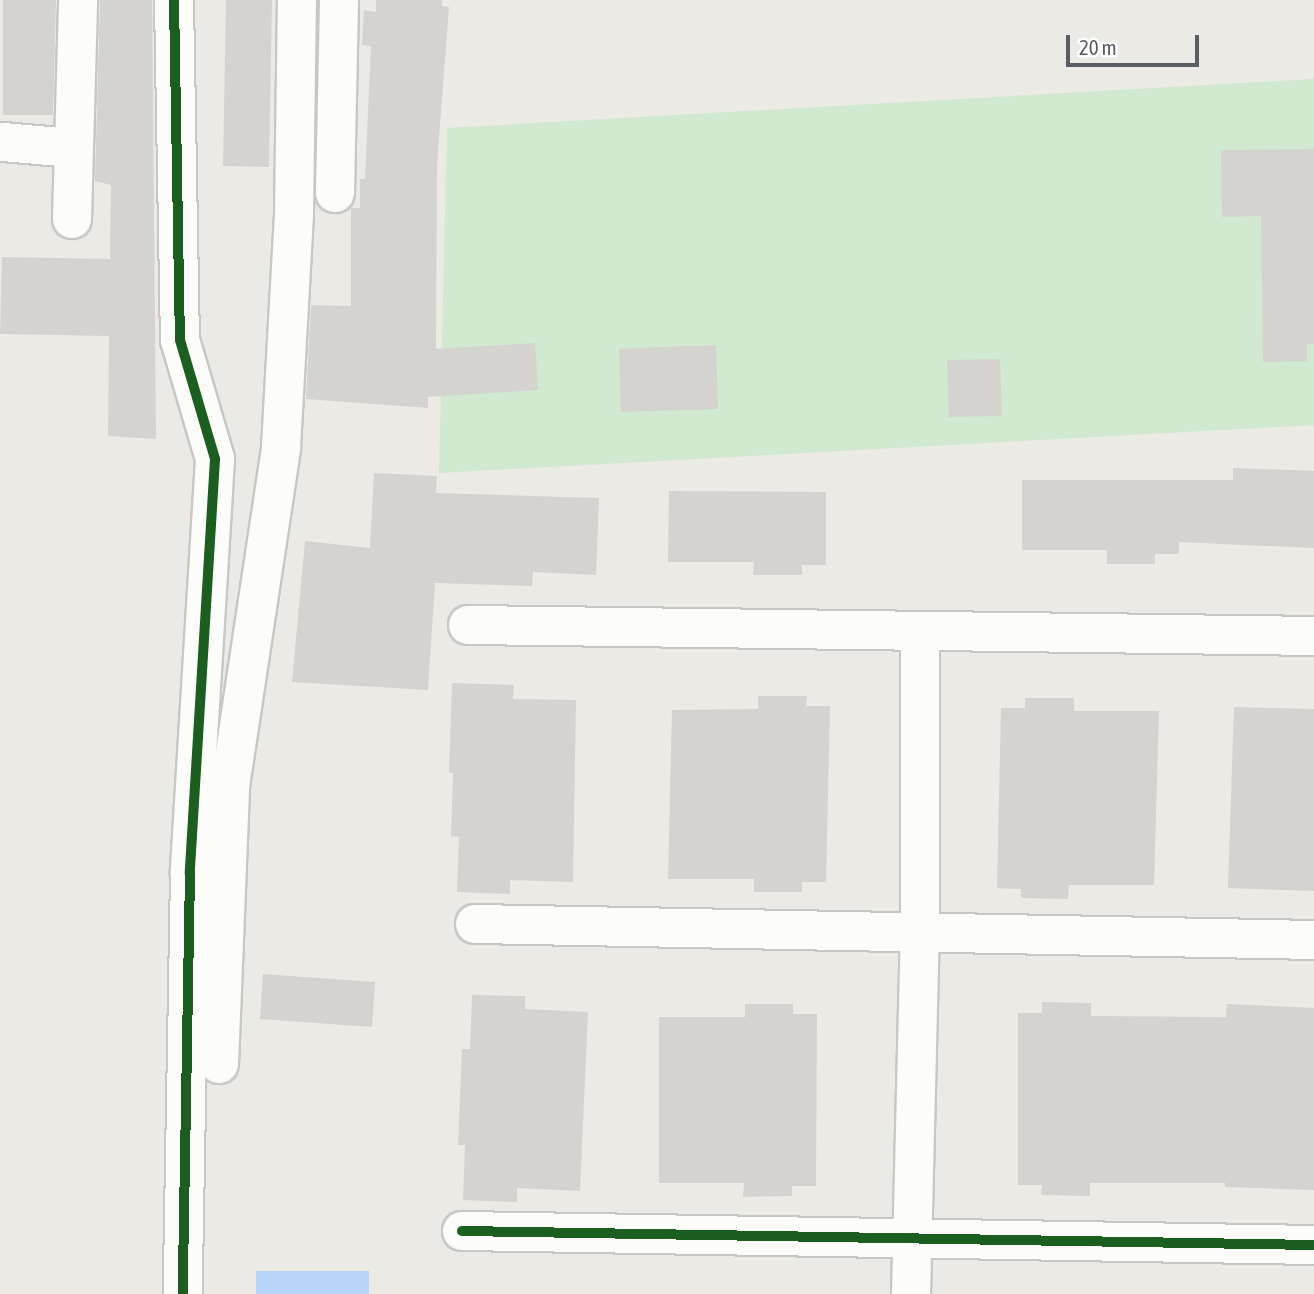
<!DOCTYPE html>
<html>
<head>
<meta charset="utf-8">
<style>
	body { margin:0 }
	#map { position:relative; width:1314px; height:1294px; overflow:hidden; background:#ebeae4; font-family:"Asap Condensed",sans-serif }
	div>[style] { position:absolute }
	.green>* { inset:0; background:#d1e8d1 }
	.water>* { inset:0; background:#b6d4f7 }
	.building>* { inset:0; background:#d4d3cf }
	.roads { filter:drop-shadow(2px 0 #c7c8c6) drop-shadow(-2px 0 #c7c8c6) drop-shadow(0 2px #c7c8c6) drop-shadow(0 -2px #c7c8c6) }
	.minor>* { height:38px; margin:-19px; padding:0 19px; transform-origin:19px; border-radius:19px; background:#fcfcfb }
	.cycleway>* { height:10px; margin:-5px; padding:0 5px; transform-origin:5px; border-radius:5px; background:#1b5e20 }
	span { translate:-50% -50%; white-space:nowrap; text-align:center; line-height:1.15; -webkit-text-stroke:7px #fff; paint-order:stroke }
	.scale { position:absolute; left:1066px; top:35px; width:133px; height:32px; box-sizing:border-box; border:4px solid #5a5d63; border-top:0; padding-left:9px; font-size:21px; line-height:24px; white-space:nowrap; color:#5a5d63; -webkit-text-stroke:5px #fff; paint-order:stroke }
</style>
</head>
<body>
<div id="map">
	<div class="green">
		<div style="clip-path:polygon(1314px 79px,1314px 425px,439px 473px,447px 128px)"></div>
	</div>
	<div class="water">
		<div style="clip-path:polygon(256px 1271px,369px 1271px,369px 1294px,256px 1294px)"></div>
	</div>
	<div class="building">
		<div style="clip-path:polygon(3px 0,56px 0,53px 115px,3px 115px)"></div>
		<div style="clip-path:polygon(100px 0,152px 0,156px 439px,108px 436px,109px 336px,0 334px,2px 257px,110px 259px,111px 185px,95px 181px)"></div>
		<div style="clip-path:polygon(226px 0,272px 0,269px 167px,223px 166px)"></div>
		<div style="clip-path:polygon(376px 0,442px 0,442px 6px,449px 7px,437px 164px,436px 349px,535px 343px,538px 390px,428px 397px,428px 408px,306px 399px,311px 305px,351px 306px,351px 208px,360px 208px,360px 179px,365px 179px,371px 46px,362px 45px,364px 10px,376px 12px)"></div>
		<div style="clip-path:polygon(1314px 149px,1314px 344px,1307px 344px,1307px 361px,1263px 362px,1261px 216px,1222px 217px,1221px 150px)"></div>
		<div style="clip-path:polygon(716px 345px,718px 409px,621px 412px,619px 349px)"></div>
		<div style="clip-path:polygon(1000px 359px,1002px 416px,949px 417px,947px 360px)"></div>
		<div style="clip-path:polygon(1233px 468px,1314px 471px,1314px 548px,1179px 542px,1179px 554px,1155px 554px,1155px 564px,1107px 564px,1107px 550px,1022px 550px,1022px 480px,1233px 480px)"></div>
		<div style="clip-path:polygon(374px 473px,437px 476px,436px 493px,599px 498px,596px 575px,533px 572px,532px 586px,435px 583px,428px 690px,292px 682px,305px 541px,370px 548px)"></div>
		<div style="clip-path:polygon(669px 491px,826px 492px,826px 565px,802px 565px,802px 575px,753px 575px,754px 562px,668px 562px)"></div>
		<div style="clip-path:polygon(452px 683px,514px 685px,513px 699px,576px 700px,573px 882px,510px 880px,510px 894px,457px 892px,459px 837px,451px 836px,453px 773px,449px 773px)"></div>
		<div style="clip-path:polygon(758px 696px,807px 696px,806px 706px,830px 706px,826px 882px,802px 882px,802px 892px,754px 892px,754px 879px,668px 879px,672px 710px,758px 709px)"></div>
		<div style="clip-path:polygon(1025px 698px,1074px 698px,1074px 711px,1159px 711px,1154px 885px,1069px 885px,1068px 899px,1021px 898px,1021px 889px,997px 888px,1001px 708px,1025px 708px)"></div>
		<div style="clip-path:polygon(1234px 707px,1314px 709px,1314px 891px,1228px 888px)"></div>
		<div style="clip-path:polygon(263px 974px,375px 982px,372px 1027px,260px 1019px)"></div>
		<div style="clip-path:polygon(472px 995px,525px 996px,525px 1009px,588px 1012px,580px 1191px,517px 1188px,517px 1202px,463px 1200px,465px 1145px,458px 1145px,462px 1049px,470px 1049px)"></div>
		<div style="clip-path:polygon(1042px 1002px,1091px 1003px,1091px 1016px,1226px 1017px,1227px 1004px,1314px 1008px,1314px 1190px,1225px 1187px,1225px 1183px,1090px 1183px,1090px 1196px,1041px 1195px,1042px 1185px,1018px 1185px,1018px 1013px,1042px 1013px)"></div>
		<div style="clip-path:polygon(745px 1004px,793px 1004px,793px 1014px,817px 1014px,816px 1186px,792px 1186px,792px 1196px,743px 1197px,744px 1183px,659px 1183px,659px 1017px,745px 1017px)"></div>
	</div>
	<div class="roads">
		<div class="minor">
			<div style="left:174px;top:0;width:340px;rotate:89deg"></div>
			<div style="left:180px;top:340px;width:124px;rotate:73.6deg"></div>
			<div style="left:215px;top:459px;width:415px;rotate:93.5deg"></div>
			<div style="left:190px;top:873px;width:421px;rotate:91deg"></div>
			<div style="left:3px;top:142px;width:69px;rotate:5deg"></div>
			<div style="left:335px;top:193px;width:193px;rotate:-88.8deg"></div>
			<div style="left:72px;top:219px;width:219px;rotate:-88.4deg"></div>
			<div style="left:468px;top:625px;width:846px;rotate:0.74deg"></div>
			<div style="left:475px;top:924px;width:839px;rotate:1.09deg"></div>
			<div style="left:219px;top:1064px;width:278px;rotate:-87.7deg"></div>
			<div style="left:230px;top:786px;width:343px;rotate:-81.4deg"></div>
			<div style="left:281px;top:447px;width:234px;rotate:-86.8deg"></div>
			<div style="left:294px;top:213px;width:213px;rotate:-89.2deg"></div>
			<div style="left:462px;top:1231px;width:852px;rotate:0.94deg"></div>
			<div style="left:911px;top:1294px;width:361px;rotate:-88.6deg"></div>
			<div style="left:920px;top:933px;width:302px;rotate:-90deg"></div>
		</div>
	</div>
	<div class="cycleway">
		<div style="left:174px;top:0;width:340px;rotate:89deg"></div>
		<div style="left:180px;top:340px;width:124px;rotate:73.6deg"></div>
		<div style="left:215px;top:459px;width:415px;rotate:93.5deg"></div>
		<div style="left:190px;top:873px;width:421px;rotate:91deg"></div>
		<div style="left:462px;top:1231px;width:852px;rotate:0.94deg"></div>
	</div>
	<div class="scale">20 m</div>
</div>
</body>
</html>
